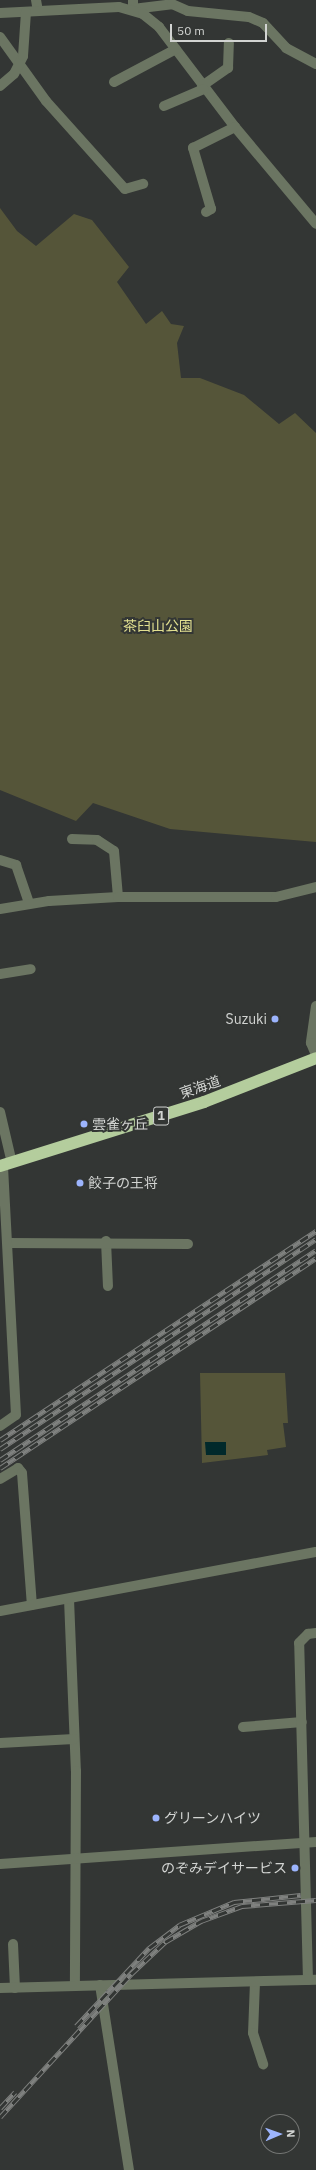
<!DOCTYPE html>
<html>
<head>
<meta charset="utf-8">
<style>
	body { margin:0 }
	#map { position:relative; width:316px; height:2170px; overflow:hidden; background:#333634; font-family:"IBM Plex Sans","Noto Sans JP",sans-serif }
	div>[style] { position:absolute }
	.green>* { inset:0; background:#555539 }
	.water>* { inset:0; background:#01292b }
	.minor>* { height:10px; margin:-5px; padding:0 5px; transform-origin:5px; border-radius:5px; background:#6b7562 }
	.highway>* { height:12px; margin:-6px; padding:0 6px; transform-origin:6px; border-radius:6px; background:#b4cd9d }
	.rail>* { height:4.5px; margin-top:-2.25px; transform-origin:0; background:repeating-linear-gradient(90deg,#333634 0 9px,#7f817f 0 18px); box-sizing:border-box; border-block:1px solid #7f817f }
	.dots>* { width:11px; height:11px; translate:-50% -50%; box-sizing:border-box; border:2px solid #333634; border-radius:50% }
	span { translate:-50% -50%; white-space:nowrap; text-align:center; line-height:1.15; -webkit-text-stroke:4px #333634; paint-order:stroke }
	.shield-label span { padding:1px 3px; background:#333634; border:1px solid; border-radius:3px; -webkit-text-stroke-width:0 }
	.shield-label { font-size:13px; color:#d2d4d2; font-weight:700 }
	.park-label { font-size:14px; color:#e2e090 }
	.poi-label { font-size:14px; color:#d2d4d2 }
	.right { translate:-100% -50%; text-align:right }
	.left { translate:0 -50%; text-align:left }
	.street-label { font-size:14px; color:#d2d4d2 }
	.north { position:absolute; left:260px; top:2114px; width:40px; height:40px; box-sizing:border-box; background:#333634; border:1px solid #737573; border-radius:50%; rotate:88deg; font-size:11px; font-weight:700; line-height:16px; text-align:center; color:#d2d4d2 }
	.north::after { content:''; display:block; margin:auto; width:14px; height:18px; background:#9cb4fd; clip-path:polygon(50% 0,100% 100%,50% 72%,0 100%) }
	.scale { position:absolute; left:170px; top:24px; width:97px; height:18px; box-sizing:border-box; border:2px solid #d2d4d2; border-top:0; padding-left:5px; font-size:12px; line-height:14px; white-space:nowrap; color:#d2d4d2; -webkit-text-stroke:3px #333634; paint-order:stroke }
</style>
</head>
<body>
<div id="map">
	<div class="green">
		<div style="clip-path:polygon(0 208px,17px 231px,36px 246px,74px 214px,92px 220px,129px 267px,117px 282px,146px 324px,162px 311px,171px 324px,184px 326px,177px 343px,181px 378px,200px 378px,244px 395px,279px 424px,295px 413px,316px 433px,316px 842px,170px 829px,93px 803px,76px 821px,0 790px)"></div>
		<div style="clip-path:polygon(200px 1373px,285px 1373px,288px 1423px,283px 1423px,286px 1447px,267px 1450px,268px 1455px,202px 1463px)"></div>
	</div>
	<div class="water">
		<div style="clip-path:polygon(205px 1442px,226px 1442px,226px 1455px,206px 1455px)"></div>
	</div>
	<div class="minor">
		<div style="left:36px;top:0;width:11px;rotate:80deg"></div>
		<div style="left:133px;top:0;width:9px;rotate:90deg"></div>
		<div style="left:133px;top:9px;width:39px;rotate:-7deg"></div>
		<div style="left:172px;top:4px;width:17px;rotate:24deg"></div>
		<div style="left:188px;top:11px;width:61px;rotate:5.6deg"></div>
		<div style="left:249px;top:17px;width:15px;rotate:23deg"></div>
		<div style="left:263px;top:23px;width:34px;rotate:47deg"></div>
		<div style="left:286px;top:48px;width:34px;rotate:28deg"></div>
		<div style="left:0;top:13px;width:119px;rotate:-2.9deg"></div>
		<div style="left:119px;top:7px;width:25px;rotate:16deg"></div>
		<div style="left:143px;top:14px;width:21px;rotate:39deg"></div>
		<div style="left:159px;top:27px;width:126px;rotate:52.8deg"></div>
		<div style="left:235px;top:127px;width:126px;rotate:50.1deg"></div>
		<div style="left:0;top:37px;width:79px;rotate:54.3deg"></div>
		<div style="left:46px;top:101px;width:118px;rotate:48.1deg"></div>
		<div style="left:125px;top:189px;width:19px;rotate:-16deg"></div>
		<div style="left:114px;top:82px;width:70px;rotate:-28deg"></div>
		<div style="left:0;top:86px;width:18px;rotate:-41deg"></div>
		<div style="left:14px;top:74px;width:20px;rotate:-63deg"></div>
		<div style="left:23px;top:56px;width:44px;rotate:-86.1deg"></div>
		<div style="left:202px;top:86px;width:32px;rotate:-35deg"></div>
		<div style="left:228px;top:68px;width:25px;rotate:-88deg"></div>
		<div style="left:164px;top:106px;width:43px;rotate:-23deg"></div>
		<div style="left:206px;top:212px;width:6px;rotate:-31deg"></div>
		<div style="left:211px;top:209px;width:64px;rotate:-106.4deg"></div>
		<div style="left:193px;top:148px;width:47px;rotate:-26.6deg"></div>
		<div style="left:72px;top:839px;width:25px;rotate:2deg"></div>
		<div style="left:97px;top:840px;width:20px;rotate:33deg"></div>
		<div style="left:114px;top:851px;width:46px;rotate:85deg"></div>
		<div style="left:0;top:860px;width:17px;rotate:17deg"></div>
		<div style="left:16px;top:865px;width:40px;rotate:71.1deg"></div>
		<div style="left:0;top:909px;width:50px;rotate:-9.3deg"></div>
		<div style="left:49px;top:901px;width:69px;rotate:-3.3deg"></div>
		<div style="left:118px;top:897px;width:158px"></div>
		<div style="left:276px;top:897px;width:41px;rotate:-14deg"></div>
		<div style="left:0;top:974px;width:31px;rotate:-9deg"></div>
		<div style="left:316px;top:1006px;width:37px;rotate:98deg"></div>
		<div style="left:311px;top:1043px;width:13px;rotate:67deg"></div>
		<div style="left:0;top:1112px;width:52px;rotate:76.8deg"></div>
		<div style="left:106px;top:1241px;width:45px;rotate:87.5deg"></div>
		<div style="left:8px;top:1243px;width:180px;rotate:0.3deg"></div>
		<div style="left:0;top:1426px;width:19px;rotate:-35deg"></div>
		<div style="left:16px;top:1415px;width:249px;rotate:-93deg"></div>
		<div style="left:0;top:1479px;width:21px;rotate:-31deg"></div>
		<div style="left:18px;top:1468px;width:6px;rotate:51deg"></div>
		<div style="left:22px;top:1473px;width:132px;rotate:85.7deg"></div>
		<div style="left:69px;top:1599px;width:172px;rotate:87.7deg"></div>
		<div style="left:76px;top:1771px;width:215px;rotate:90.3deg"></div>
		<div style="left:0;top:1611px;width:321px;rotate:-10.6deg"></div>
		<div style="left:243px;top:1727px;width:59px;rotate:-4.8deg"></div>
		<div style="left:0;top:1743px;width:74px;rotate:-3.1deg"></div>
		<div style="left:0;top:1864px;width:317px;rotate:-4deg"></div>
		<div style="left:13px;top:1944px;width:44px;rotate:87.4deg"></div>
		<div style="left:308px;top:1980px;width:337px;rotate:-91.5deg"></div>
		<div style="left:299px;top:1643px;width:13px;rotate:-45deg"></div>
		<div style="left:308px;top:1634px;width:8px;rotate:-7deg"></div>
		<div style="left:255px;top:1982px;width:51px;rotate:92.2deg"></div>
		<div style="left:253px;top:2033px;width:33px;rotate:72deg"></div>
		<div style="left:100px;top:1985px;width:187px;rotate:81.1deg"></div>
		<div style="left:0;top:1988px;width:316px;rotate:-1.5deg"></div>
	</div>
	<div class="highway">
		<div style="left:0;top:1166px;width:214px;rotate:-17.4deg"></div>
		<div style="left:204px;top:1102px;width:120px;rotate:-21.4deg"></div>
	</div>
	<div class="rail">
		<div style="left:0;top:1440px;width:379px;rotate:-33.5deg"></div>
		<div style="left:0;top:1449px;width:379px;rotate:-33.6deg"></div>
		<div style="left:0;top:1460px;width:379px;rotate:-33.6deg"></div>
		<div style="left:0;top:1468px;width:379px;rotate:-33.6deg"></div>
		<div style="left:76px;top:2026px;width:107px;rotate:-46.9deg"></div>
		<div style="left:149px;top:1948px;width:38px;rotate:-37deg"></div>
		<div style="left:179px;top:1925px;width:60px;rotate:-22.7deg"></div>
		<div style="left:234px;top:1902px;width:67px;rotate:-6deg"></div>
		<div style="left:0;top:2108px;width:22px;rotate:-47deg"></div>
		<div style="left:0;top:2117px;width:194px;rotate:-47.5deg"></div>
		<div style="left:131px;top:1974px;width:47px;rotate:-43.3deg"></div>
		<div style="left:165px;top:1942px;width:42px;rotate:-30.3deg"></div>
		<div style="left:201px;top:1921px;width:44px;rotate:-20.1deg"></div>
		<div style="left:242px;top:1906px;width:74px;rotate:-4.6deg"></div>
	</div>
	<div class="dots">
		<div style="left:275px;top:1019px;background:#9cb4fd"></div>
		<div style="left:84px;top:1124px;background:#9cb4fd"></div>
		<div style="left:80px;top:1183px;background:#9cb4fd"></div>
		<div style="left:156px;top:1818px;background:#9cb4fd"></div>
		<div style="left:295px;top:1868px;background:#9cb4fd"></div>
	</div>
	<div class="shield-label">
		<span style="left:161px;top:1116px">1</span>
	</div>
	<div class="park-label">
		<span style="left:158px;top:626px">茶臼山公園</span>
	</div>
	<div class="poi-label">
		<span class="right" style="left:267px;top:1019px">Suzuki</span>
		<span class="left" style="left:92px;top:1124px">雲雀ヶ丘</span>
		<span class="left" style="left:88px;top:1183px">餃子の王将</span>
		<span class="left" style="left:164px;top:1818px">グリーンハイツ</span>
		<span class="right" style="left:287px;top:1868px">のぞみデイサービス</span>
	</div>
	<div class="street-label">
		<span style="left:200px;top:1087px;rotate:-19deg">東海道</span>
	</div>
	<div class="north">N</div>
	<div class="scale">50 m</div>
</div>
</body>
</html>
